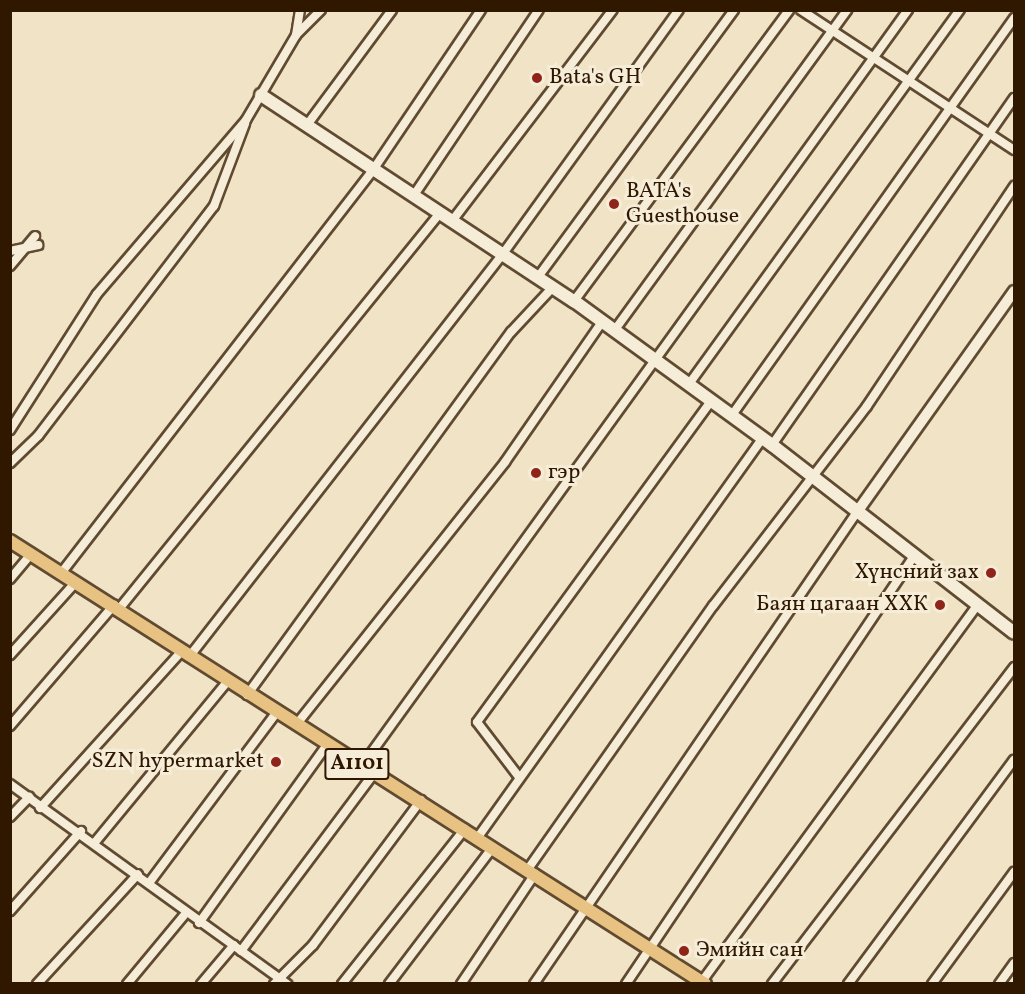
<!DOCTYPE html>
<html>
<head>
<meta charset="utf-8">
<style>
	body { margin:0 }
	#map { position:relative; width:1025px; height:994px; overflow:hidden; background:#f1e3c5; font-family:Vollkorn,serif }
	div>[style] { position:absolute }
	.roads { filter:drop-shadow(2px 0 #604a31) drop-shadow(-2px 0 #604a31) drop-shadow(0 2px #604a31) drop-shadow(0 -2px #604a31) }
	.minor>* { height:8px; margin:-4px; padding:0 4px; transform-origin:4px; border-radius:4px; background:#f6edd9 }
	.tertiary>* { height:10px; margin:-5px; padding:0 5px; transform-origin:5px; border-radius:5px; background:#f6edd9 }
	.secondary>* { height:12px; margin:-6px; padding:0 6px; transform-origin:6px; border-radius:6px; background:#f6edd9 }
	.primary>* { height:12px; margin:-6px; padding:0 6px; transform-origin:6px; border-radius:6px; background:#e8c282 }
	.dots>* { width:16px; height:16px; translate:-50% -50%; box-sizing:border-box; border:3px solid #f6edd9; border-radius:50% }
	span { translate:-50% -50%; white-space:nowrap; text-align:center; line-height:1.15; -webkit-text-stroke:6px #f6edd9; paint-order:stroke }
	.shield-label span { padding:2px 4px; background:#f6edd9; border:2px solid; border-radius:4px; -webkit-text-stroke-width:0 }
	.shield-label { font-size:21px; color:#301700; font-weight:700 }
	.poi-label { font-size:22px; color:#301700 }
	.left { translate:0 -50%; text-align:left }
	.right { translate:-100% -50%; text-align:right }
	.frame { position:absolute; inset:0; border:12px solid #301700; pointer-events:none }
</style>
</head>
<body>
<div id="map">
	<div class="roads">
		<div class="minor">
			<div style="left:801px;top:10px;width:255px;rotate:33.3deg"></div>
			<div style="left:296px;top:35px;width:35px;rotate:-45deg"></div>
			<div style="left:307px;top:125px;width:143px;rotate:-53.5deg"></div>
			<div style="left:414px;top:195px;width:223px;rotate:-56deg"></div>
			<div style="left:452px;top:221px;width:265px;rotate:-52.7deg"></div>
			<div style="left:10px;top:251px;width:29px;rotate:-12deg"></div>
			<div style="left:10px;top:266px;width:39px;rotate:-50deg"></div>
			<div style="left:538px;top:277px;width:331px;rotate:-53.7deg"></div>
			<div style="left:574px;top:301px;width:362px;rotate:-53.5deg"></div>
			<div style="left:614px;top:331px;width:397px;rotate:-54deg"></div>
			<div style="left:689px;top:384px;width:462px;rotate:-54.1deg"></div>
			<div style="left:732px;top:415px;width:487px;rotate:-54.6deg"></div>
			<div style="left:10px;top:430px;width:161px;rotate:-57.4deg"></div>
			<div style="left:97px;top:294px;width:229px;rotate:-49.4deg"></div>
			<div style="left:246px;top:120px;width:99px;rotate:-59.5deg"></div>
			<div style="left:296px;top:35px;width:25px;rotate:-81deg"></div>
			<div style="left:772px;top:445px;width:423px;rotate:-55.1deg"></div>
			<div style="left:10px;top:463px;width:39px;rotate:-44deg"></div>
			<div style="left:38px;top:436px;width:290px;rotate:-52.6deg"></div>
			<div style="left:214px;top:206px;width:88px;rotate:-69.3deg"></div>
			<div style="left:62px;top:572px;width:508px;rotate:-52.27deg"></div>
			<div style="left:373px;top:170px;width:193px;rotate:-56deg"></div>
			<div style="left:10px;top:579px;width:34px;rotate:-50deg"></div>
			<div style="left:119px;top:609px;width:510px;rotate:-50.97deg"></div>
			<div style="left:10px;top:655px;width:98px;rotate:-47.9deg"></div>
			<div style="left:189px;top:657px;width:509px;rotate:-52.1deg"></div>
			<div style="left:502px;top:255px;width:302px;rotate:-54.2deg"></div>
			<div style="left:247px;top:695px;width:449px;rotate:-54deg"></div>
			<div style="left:511px;top:332px;width:62px;rotate:-47deg"></div>
			<div style="left:296px;top:725px;width:336px;rotate:-51.5deg"></div>
			<div style="left:505px;top:462px;width:170px;rotate:-55.3deg"></div>
			<div style="left:10px;top:726px;width:160px;rotate:-49.3deg"></div>
			<div style="left:361px;top:767px;width:934px;rotate:-54.15deg"></div>
			<div style="left:519px;top:777px;width:69px;rotate:-127.4deg"></div>
			<div style="left:477px;top:722px;width:399px;rotate:-53.9deg"></div>
			<div style="left:10px;top:784px;width:342px;rotate:35.8deg"></div>
			<div style="left:40px;top:808px;width:210px;rotate:-47.9deg"></div>
			<div style="left:10px;top:817px;width:28px;rotate:-46deg"></div>
			<div style="left:478px;top:837px;width:490px;rotate:-54.5deg"></div>
			<div style="left:96px;top:841px;width:206px;rotate:-50.5deg"></div>
			<div style="left:528px;top:869px;width:322px;rotate:-54.9deg"></div>
			<div style="left:713px;top:606px;width:252px;rotate:-52.4deg"></div>
			<div style="left:867px;top:406px;width:265px;rotate:-56.2deg"></div>
			<div style="left:149px;top:883px;width:212px;rotate:-53.2deg"></div>
			<div style="left:10px;top:911px;width:107px;rotate:-48.4deg"></div>
			<div style="left:199px;top:923px;width:219px;rotate:-54.3deg"></div>
			<div style="left:241px;top:951px;width:222px;rotate:-53.2deg"></div>
			<div style="left:37px;top:984px;width:149px;rotate:-47.4deg"></div>
			<div style="left:127px;top:984px;width:92px;rotate:-50.3deg"></div>
			<div style="left:201px;top:984px;width:51px;rotate:-49.8deg"></div>
			<div style="left:274px;top:984px;width:55px;rotate:-45deg"></div>
			<div style="left:313px;top:945px;width:181px;rotate:-53.3deg"></div>
			<div style="left:342px;top:984px;width:198px;rotate:-51.6deg"></div>
			<div style="left:389px;top:984px;width:172px;rotate:-52.8deg"></div>
			<div style="left:461px;top:984px;width:133px;rotate:-56.1deg"></div>
			<div style="left:534px;top:984px;width:572px;rotate:-55.62deg"></div>
			<div style="left:626px;top:984px;width:516px;rotate:-56.06deg"></div>
			<div style="left:700px;top:984px;width:469px;rotate:-53.8deg"></div>
			<div style="left:772px;top:984px;width:399px;rotate:-52.6deg"></div>
			<div style="left:848px;top:984px;width:279px;rotate:-53.5deg"></div>
			<div style="left:932px;top:984px;width:139px;rotate:-53.8deg"></div>
			<div style="left:999px;top:984px;width:26px;rotate:-54deg"></div>
		</div>
		<div class="tertiary">
			<div style="left:857px;top:512px;width:271px;rotate:-54.6deg"></div>
		</div>
		<div class="secondary">
			<div style="left:261px;top:95px;width:375px;rotate:33.4deg"></div>
			<div style="left:574px;top:301px;width:245px;rotate:36deg"></div>
			<div style="left:772px;top:445px;width:306px;rotate:37.8deg"></div>
		</div>
		<div class="primary">
			<div style="left:10px;top:541px;width:824px;rotate:32.51deg"></div>
		</div>
	</div>
	<div class="dots">
		<div style="left:537px;top:78px;background:#8f2418"></div>
		<div style="left:614px;top:204px;background:#8f2418"></div>
		<div style="left:536px;top:473px;background:#8f2418"></div>
		<div style="left:991px;top:573px;background:#8f2418"></div>
		<div style="left:940px;top:605px;background:#8f2418"></div>
		<div style="left:276px;top:762px;background:#8f2418"></div>
		<div style="left:684px;top:951px;background:#8f2418"></div>
	</div>
	<div class="shield-label">
		<span style="left:357px;top:764px">A1101</span>
	</div>
	<div class="poi-label">
		<span class="left" style="left:549px;top:78px">Bata's GH</span>
		<span class="left" style="left:626px;top:204px">BATA's<br>Guesthouse</span>
		<span class="left" style="left:548px;top:473px">гэр</span>
		<span class="right" style="left:979px;top:573px">Хүнсний зах</span>
		<span class="right" style="left:928px;top:605px">Баян цагаан ХХК</span>
		<span class="right" style="left:264px;top:762px">SZN hypermarket</span>
		<span class="left" style="left:696px;top:951px">Эмийн сан</span>
	</div>
	<div class="frame"></div>
</div>
</body>
</html>
